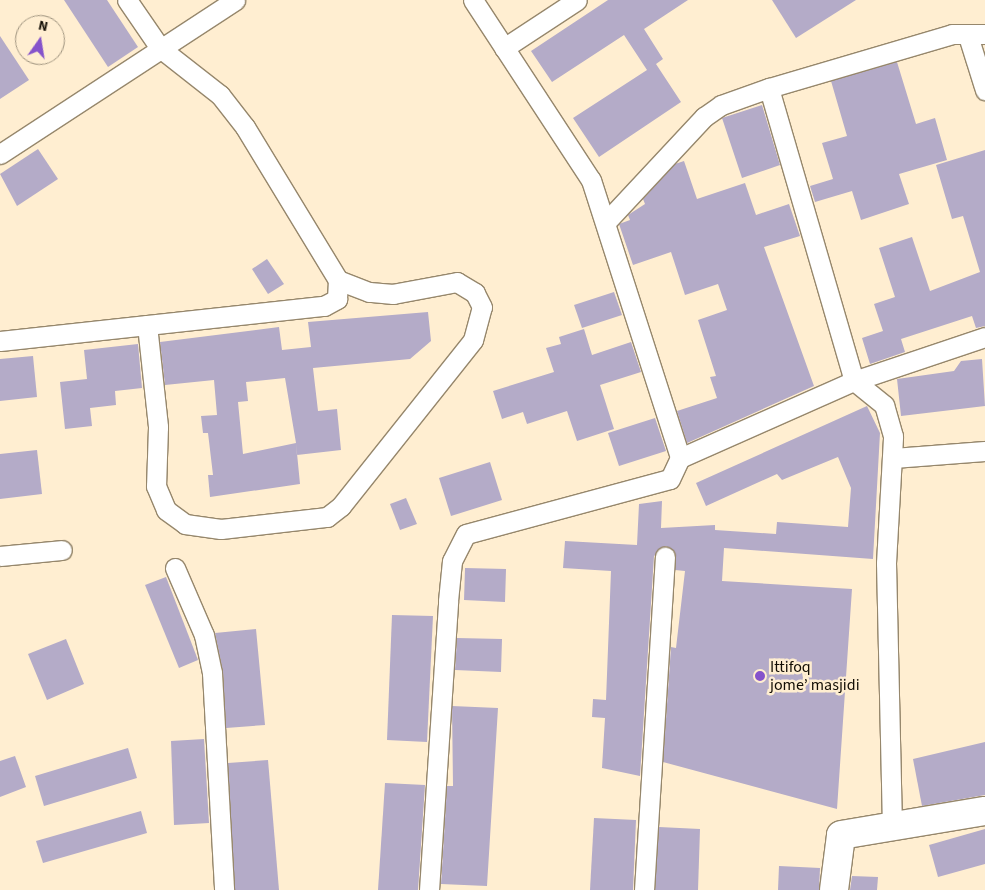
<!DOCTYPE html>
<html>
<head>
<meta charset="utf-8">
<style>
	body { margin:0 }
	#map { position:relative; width:985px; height:890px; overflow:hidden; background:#ffeed1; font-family:"Source Sans 3",sans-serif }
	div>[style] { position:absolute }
	.building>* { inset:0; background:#b4abc8 }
	.roads { filter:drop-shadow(1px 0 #96876c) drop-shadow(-1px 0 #96876c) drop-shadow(0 1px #96876c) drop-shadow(0 -1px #96876c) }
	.street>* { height:19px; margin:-9.5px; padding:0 9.5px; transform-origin:9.5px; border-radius:9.5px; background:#fff }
	.secondary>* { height:28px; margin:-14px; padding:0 14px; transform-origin:14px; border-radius:14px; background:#fff }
	.dots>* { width:14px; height:14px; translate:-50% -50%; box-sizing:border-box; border:2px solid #ffeed1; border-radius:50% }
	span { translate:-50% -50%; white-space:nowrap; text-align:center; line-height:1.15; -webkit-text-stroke:5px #ffeed1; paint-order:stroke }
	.poi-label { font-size:16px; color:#120d04 }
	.left { translate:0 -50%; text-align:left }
	.north { position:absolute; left:15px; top:15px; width:50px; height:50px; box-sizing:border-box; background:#ffeed1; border:1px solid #a0947f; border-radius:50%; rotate:13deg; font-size:14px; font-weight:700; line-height:20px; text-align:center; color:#120d04 }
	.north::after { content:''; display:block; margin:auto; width:18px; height:22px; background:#8553cb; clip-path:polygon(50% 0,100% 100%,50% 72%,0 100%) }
</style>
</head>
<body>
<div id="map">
	<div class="building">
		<div style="clip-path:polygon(64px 0,107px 0,138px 47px,108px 67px)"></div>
		<div style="clip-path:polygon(608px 0,688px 0,644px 29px,663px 59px,656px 64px,681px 102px,599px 157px,573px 118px,647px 70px,624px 35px,552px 82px,531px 51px)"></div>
		<div style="clip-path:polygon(772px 0,856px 0,796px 38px)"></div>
		<div style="clip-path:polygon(0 36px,29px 80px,0 99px)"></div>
		<div style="clip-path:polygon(897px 62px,916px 124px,935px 118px,947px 160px,899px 174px,909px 204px,861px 220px,852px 191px,815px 202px,810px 186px,833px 179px,822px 143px,847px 136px,831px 81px)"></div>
		<div style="clip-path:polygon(762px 105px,780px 165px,742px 178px,722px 118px)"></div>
		<div style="clip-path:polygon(38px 149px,58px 179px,17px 206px,0 174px)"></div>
		<div style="clip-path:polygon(985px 150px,985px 326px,976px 328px,972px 316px,901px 339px,905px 352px,870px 364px,862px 338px,883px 331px,874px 304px,895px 297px,879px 248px,912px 237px,930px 291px,980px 272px,963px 216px,952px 219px,936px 165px)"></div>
		<div style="clip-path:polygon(684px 161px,697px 199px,745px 183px,756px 215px,789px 204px,800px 236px,764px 247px,814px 386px,687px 443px,677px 411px,717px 398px,710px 377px,716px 376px,698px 320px,727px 310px,718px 284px,685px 295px,671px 252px,633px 265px,619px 224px,630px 220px,628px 215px,645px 204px,643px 199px,675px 164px)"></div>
		<div style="clip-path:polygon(267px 259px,284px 284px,268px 294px,252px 269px)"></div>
		<div style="clip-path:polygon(614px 292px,622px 315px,582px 328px,574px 305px)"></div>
		<div style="clip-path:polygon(evenodd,428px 312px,431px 341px,410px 359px,313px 368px,318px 411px,337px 409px,341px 450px,297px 455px,296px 443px,300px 484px,210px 497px,208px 475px,213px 475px,208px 433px,203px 433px,201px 416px,217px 415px,214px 380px,165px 385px,160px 342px,279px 327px,282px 350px,311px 347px,308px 322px,428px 312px,285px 378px,296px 443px,243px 454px,238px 402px,248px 401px,246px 382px,285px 378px)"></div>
		<div style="clip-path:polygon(584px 329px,592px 355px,631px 342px,641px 372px,600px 385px,614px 429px,577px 441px,567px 411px,527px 424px,523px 412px,502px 419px,493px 391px,554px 372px,546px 348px,561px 344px,559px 337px)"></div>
		<div style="clip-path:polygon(138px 344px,142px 388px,115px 391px,116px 405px,90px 408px,92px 426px,65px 429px,60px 382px,87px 379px,84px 350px)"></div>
		<div style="clip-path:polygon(33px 356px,37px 397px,0 401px,0 359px)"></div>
		<div style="clip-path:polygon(982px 359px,985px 406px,901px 416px,897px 379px,954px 371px,961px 361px)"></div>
		<div style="clip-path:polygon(867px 406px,880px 433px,873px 559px,724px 548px,722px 581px,852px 589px,837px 809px,663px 762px,671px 647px,676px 648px,685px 571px,675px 570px,675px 552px,666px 546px,654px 556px,640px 776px,602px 768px,605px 718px,592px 717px,593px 699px,606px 700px,611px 571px,563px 568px,565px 541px,637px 545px,639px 504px,662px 501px,661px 528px,715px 525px,715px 530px,776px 534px,777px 522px,848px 527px,851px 488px,838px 457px,782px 480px,777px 474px,706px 506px,696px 483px)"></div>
		<div style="clip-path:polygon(655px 418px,666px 451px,619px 466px,608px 433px)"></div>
		<div style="clip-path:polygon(37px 450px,42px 494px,0 499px,0 454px)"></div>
		<div style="clip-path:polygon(490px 462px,502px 500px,451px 516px,439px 478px)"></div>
		<div style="clip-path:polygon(406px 498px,417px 524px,400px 530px,390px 504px)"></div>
		<div style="clip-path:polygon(465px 568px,506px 569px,505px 602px,464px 600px)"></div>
		<div style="clip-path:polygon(166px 577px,198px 660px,179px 668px,145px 585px)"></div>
		<div style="clip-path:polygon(392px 615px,433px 616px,427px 742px,387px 740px)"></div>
		<div style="clip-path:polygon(256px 629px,265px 725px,226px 728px,223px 672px,215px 633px)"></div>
		<div style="clip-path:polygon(457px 638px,502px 639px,501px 672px,455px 670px)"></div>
		<div style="clip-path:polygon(66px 639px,84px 684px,47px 700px,28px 654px)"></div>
		<div style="clip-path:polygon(452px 706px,498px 708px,487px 886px,441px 884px,447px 786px,453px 786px)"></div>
		<div style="clip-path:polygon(204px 739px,209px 823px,174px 825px,171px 741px)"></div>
		<div style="clip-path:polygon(985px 742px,985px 795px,922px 806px,913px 759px)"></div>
		<div style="clip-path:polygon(128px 748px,137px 778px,44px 806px,35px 776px)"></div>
		<div style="clip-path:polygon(15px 756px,26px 787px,0 797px,0 761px)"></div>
		<div style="clip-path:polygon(268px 760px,279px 890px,235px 890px,228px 763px)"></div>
		<div style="clip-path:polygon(385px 783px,425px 785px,418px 890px,378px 890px)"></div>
		<div style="clip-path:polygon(141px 811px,147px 833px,43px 863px,36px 841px)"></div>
		<div style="clip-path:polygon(594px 818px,636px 820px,633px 890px,590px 890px)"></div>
		<div style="clip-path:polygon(659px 827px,700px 829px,698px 890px,655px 890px)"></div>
		<div style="clip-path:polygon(985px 829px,985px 864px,938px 877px,929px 845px)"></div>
		<div style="clip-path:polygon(779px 866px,820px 868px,819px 890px,778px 890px)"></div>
		<div style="clip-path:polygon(852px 876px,878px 877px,877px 890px,850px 890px)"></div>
	</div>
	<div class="roads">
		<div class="street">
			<div style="left:473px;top:0;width:215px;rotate:56.8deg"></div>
			<div style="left:591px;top:180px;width:292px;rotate:72.2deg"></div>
			<div style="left:968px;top:36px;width:57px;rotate:72.5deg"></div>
			<div style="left:504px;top:48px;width:87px;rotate:-33.3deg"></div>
			<div style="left:0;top:154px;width:281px;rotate:-33.2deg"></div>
			<div style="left:606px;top:222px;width:144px;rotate:-47deg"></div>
			<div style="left:704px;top:117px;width:21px;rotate:-35deg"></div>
			<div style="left:721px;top:105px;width:51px;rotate:-19.5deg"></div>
			<div style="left:147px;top:325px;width:103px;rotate:83.8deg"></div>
			<div style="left:158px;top:427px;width:59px;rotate:91.9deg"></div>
			<div style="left:156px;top:486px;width:26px;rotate:67deg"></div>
			<div style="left:166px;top:510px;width:24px;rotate:36deg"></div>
			<div style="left:185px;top:524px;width:36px;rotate:8deg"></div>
			<div style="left:221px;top:529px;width:107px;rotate:-6.5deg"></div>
			<div style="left:327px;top:517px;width:18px;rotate:-38deg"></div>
			<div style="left:341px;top:506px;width:212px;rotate:-51.5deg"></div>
			<div style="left:473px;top:340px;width:34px;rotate:-75deg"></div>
			<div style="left:482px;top:307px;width:16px;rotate:-117deg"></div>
			<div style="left:475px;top:293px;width:21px;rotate:-149deg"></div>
			<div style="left:457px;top:282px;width:65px;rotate:169.4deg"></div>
			<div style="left:393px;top:294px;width:24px;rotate:-175deg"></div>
			<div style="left:369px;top:292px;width:33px;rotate:-159deg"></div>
			<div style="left:0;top:341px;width:326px;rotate:-6.2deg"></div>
			<div style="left:324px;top:306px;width:15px;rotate:-28deg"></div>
			<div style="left:337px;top:299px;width:19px;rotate:-87deg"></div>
			<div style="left:338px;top:280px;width:179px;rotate:-121.3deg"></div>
			<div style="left:245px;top:127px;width:41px;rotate:-128deg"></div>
			<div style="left:220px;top:95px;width:76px;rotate:-141.9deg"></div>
			<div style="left:160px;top:48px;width:58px;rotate:-124.5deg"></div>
			<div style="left:893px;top:458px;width:92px;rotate:-4.4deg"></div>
			<div style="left:0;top:556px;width:62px;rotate:-5.5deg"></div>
			<div style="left:175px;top:568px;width:73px;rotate:66.6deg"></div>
			<div style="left:204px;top:635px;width:39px;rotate:78deg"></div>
			<div style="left:212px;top:673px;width:217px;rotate:86.8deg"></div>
			<div style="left:892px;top:827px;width:264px;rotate:-91.3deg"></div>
			<div style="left:886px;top:563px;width:127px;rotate:-86.8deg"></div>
			<div style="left:893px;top:436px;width:32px;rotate:-106deg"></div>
			<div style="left:884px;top:405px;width:38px;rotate:-141deg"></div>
			<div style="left:854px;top:381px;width:305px;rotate:-106.2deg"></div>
			<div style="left:769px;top:88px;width:191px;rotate:-16.4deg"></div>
			<div style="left:952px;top:34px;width:33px"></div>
			<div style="left:429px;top:890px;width:290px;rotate:-86.2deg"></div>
			<div style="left:448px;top:601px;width:40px;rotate:-84.3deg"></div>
			<div style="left:452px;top:561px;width:30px;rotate:-63deg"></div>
			<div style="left:466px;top:534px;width:211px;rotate:-15.1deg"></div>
			<div style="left:670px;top:479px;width:23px;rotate:-65deg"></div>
			<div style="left:680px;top:458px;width:190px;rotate:-23.9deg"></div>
			<div style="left:854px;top:381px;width:138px;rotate:-18.6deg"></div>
			<div style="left:644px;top:890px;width:334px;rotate:-86.4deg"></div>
		</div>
		<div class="secondary">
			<div style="left:834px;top:890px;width:55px;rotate:-82.7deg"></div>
			<div style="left:841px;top:835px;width:146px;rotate:-9.5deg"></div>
		</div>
	</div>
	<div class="dots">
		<div style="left:760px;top:676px;background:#8553cb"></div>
	</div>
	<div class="poi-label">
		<span class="left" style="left:770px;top:676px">Ittifoq<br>jome’ masjidi</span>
	</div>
	<div class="north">N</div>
</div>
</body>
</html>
